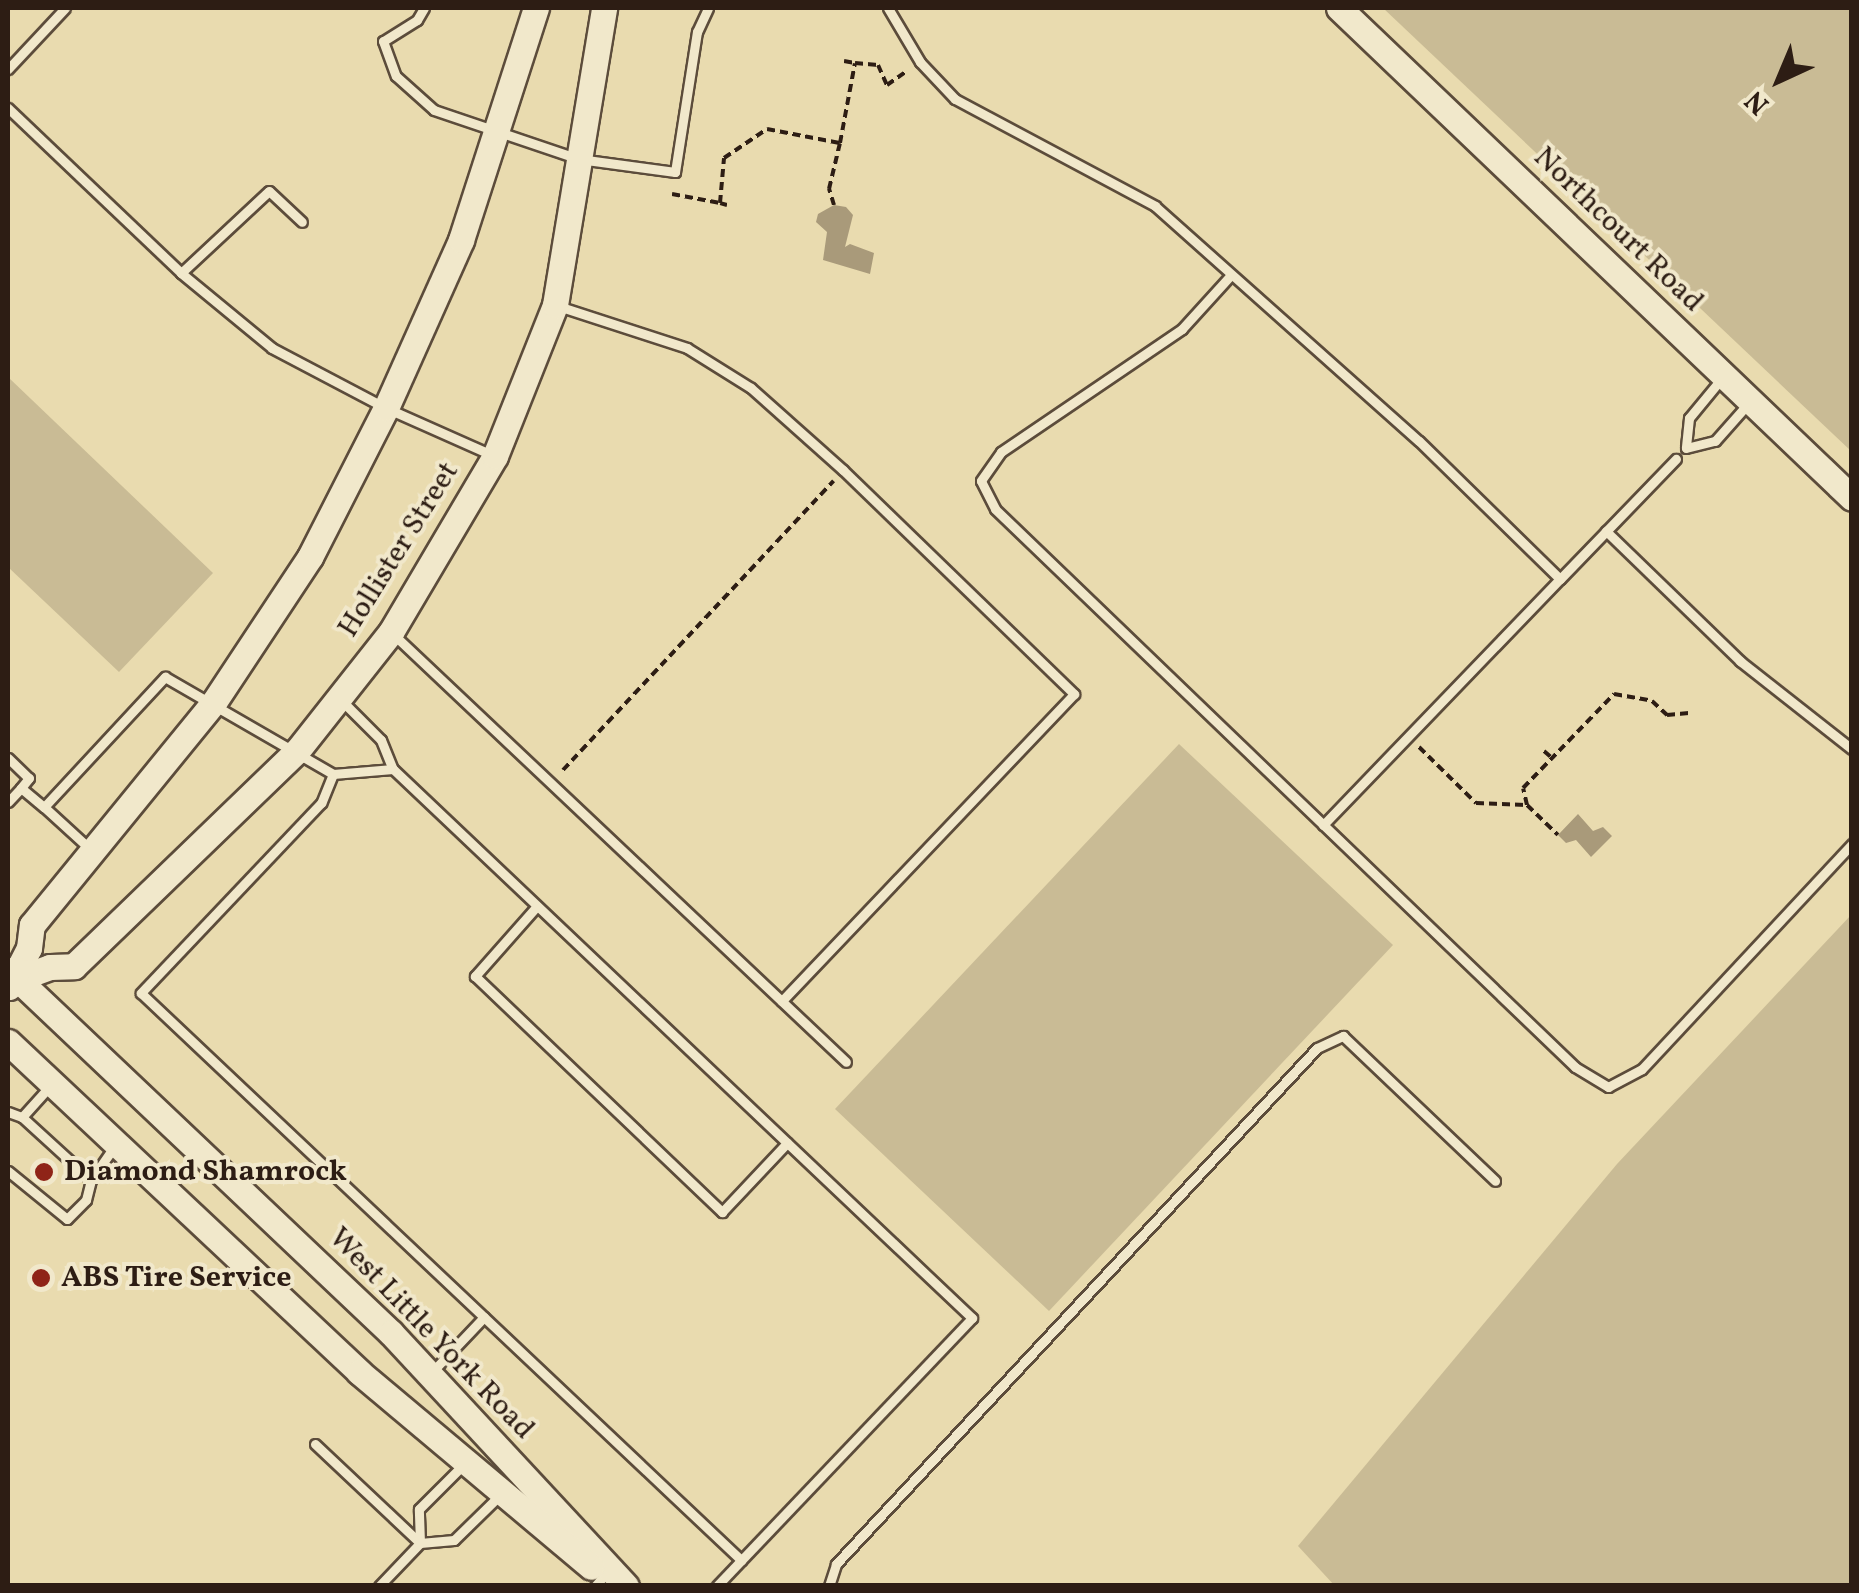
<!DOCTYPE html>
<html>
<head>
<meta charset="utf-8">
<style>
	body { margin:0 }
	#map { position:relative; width:1859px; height:1593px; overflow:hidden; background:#e9dbaf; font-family:Vollkorn,serif }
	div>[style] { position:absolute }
	.green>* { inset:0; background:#c9bb95 }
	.water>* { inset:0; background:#a99a7a }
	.path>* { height:4px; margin-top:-2px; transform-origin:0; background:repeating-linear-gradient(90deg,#2d1d14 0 8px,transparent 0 13px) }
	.roads { filter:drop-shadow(2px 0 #5c4c3b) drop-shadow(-2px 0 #5c4c3b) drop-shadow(0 2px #5c4c3b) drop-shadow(0 -2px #5c4c3b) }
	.lane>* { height:9px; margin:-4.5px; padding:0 4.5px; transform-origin:4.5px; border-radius:4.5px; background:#f1e8cb }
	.secondary>* { height:25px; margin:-12.5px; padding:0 12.5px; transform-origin:12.5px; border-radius:12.5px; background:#f1e8cb }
	.dots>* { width:28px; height:28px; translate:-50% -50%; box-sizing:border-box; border:5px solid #f1e8cb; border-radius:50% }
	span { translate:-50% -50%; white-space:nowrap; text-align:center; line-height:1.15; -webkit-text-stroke:8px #f1e8cb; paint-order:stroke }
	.street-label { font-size:30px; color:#2d1d14 }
	.poi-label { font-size:30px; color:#2d1d14; font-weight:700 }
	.left { translate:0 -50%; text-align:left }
	.frame { position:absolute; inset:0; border:10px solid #2d1d14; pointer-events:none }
	.north { position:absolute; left:1729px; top:30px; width:100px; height:100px; -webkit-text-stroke:8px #f1e8cb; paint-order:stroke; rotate:224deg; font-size:28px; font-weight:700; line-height:40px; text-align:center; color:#2d1d14 }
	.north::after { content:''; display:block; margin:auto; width:35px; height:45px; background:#2d1d14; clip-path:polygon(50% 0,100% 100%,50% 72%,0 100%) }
</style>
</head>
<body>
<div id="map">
	<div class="green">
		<div style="clip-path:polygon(1383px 8px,1851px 8px,1851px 451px)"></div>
		<div style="clip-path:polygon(8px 377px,213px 573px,119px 672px,8px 567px)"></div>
		<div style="clip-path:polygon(1179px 744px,1393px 945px,1049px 1311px,835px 1109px)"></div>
		<div style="clip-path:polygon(1851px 915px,1851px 1585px,1334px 1585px,1298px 1546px,1617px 1164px)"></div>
	</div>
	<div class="water">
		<div style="clip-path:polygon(834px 205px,846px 207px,853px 215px,845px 247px,850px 244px,874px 253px,870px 274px,823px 260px,827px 232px,816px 222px,818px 214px)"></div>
		<div style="clip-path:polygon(1578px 814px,1593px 831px,1603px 827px,1612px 836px,1591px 857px,1576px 840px,1566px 843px,1558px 835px)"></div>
	</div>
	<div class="path">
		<div style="left:844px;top:61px;width:11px;rotate:10deg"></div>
		<div style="left:672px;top:194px;width:49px;rotate:10.6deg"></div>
		<div style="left:727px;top:205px;width:7px;rotate:-164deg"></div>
		<div style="left:720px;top:203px;width:45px;rotate:-84.9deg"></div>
		<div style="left:724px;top:158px;width:52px;rotate:-34deg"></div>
		<div style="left:767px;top:129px;width:74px;rotate:10.9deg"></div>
		<div style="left:840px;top:143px;width:81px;rotate:-79.4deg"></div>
		<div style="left:855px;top:63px;width:23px;rotate:5deg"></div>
		<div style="left:878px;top:65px;width:22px;rotate:66deg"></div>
		<div style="left:887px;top:85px;width:24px;rotate:-35deg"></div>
		<div style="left:834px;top:205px;width:17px;rotate:-107deg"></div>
		<div style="left:829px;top:189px;width:47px;rotate:-76.6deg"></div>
		<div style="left:1419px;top:747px;width:80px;rotate:44.5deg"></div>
		<div style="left:1476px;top:803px;width:51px;rotate:2.2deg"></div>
		<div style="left:1527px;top:805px;width:17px;rotate:-103deg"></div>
		<div style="left:1523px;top:788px;width:131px;rotate:-45.9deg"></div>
		<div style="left:1614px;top:694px;width:39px;rotate:10deg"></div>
		<div style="left:1652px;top:701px;width:21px;rotate:43deg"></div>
		<div style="left:1667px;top:715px;width:22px;rotate:-5deg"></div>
		<div style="left:1544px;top:751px;width:11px;rotate:41deg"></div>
		<div style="left:563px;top:770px;width:396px;rotate:-46.9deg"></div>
		<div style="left:1527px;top:805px;width:43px;rotate:44.1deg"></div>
	</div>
	<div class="roads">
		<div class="lane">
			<div style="left:424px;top:8px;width:14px;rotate:120deg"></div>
			<div style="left:417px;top:20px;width:40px;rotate:148deg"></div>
			<div style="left:383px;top:41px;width:37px;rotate:70deg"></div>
			<div style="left:396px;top:76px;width:51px;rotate:41.8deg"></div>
			<div style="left:434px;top:110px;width:153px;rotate:18.7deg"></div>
			<div style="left:579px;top:159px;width:97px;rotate:7.7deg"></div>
			<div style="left:675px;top:172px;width:142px;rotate:-81.1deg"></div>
			<div style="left:697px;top:32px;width:26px;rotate:-65deg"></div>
			<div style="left:888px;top:8px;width:63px;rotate:59.3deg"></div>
			<div style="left:920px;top:62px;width:51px;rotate:46.6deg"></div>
			<div style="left:955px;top:99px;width:227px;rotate:28.1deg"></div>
			<div style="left:1155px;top:206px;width:353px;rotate:41.7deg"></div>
			<div style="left:1419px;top:441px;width:197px;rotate:44.4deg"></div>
			<div style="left:1560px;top:579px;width:167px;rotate:-46deg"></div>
			<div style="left:8px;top:69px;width:83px;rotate:-46.9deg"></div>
			<div style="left:8px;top:108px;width:239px;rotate:43.6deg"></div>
			<div style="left:181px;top:273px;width:118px;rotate:39.5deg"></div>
			<div style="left:272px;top:348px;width:129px;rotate:27.8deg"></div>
			<div style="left:386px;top:408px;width:116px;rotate:23.9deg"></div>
			<div style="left:181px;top:273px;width:120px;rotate:-43deg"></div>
			<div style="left:269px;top:191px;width:45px;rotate:43.2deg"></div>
			<div style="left:1230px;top:276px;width:72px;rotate:132.2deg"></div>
			<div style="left:1182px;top:329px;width:219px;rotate:145.8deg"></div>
			<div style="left:1001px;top:452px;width:35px;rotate:125deg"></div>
			<div style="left:981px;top:481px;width:31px;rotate:63deg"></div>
			<div style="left:995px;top:509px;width:805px;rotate:43.89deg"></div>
			<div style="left:1575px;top:1067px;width:39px;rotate:31deg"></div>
			<div style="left:1608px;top:1087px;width:38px;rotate:-28deg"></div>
			<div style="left:1642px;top:1069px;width:308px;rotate:-47deg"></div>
			<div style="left:558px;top:306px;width:136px;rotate:18deg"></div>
			<div style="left:687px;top:348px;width:75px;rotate:32deg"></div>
			<div style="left:751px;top:388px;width:123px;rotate:41.7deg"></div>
			<div style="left:843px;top:470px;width:322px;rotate:44.1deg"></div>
			<div style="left:1074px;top:694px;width:424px;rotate:133.6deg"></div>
			<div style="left:1722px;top:378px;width:52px;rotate:129.5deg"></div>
			<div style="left:1689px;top:418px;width:30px;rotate:96deg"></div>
			<div style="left:1686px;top:448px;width:30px;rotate:-14deg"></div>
			<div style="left:1715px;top:441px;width:48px;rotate:-48.4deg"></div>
			<div style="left:1606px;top:531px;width:187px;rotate:44.1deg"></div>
			<div style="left:1740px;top:661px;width:142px;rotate:38.2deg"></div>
			<div style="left:393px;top:634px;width:623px;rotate:43.37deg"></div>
			<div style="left:342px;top:701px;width:55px;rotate:45deg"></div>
			<div style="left:381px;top:740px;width:31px;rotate:68deg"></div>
			<div style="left:8px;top:758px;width:29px;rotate:44deg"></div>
			<div style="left:29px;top:778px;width:13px;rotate:129deg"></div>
			<div style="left:333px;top:774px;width:31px;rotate:112deg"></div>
			<div style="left:321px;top:803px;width:262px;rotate:133.5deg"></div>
			<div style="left:141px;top:993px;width:826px;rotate:43.38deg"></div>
			<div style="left:8px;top:802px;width:19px;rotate:-47deg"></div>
			<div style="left:21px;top:788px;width:30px;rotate:40deg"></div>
			<div style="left:1323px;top:825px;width:342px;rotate:-46.1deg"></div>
			<div style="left:90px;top:849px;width:62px;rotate:-137.6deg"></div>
			<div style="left:44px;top:807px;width:178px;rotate:-47.1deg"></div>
			<div style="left:165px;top:677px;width:194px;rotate:30deg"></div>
			<div style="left:333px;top:774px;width:60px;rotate:-4.8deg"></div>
			<div style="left:393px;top:769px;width:798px;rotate:43.48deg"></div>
			<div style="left:972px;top:1318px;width:370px;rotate:133.6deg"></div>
			<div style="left:537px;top:906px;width:94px;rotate:131.5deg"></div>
			<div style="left:475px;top:976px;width:342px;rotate:43.7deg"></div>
			<div style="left:722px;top:1212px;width:95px;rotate:-46.7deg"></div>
			<div style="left:50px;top:1086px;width:42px;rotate:132.1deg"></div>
			<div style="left:22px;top:1117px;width:93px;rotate:42.4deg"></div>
			<div style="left:8px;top:1112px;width:15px;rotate:20deg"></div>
			<div style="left:8px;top:1171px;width:76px;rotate:39.1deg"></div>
			<div style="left:67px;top:1219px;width:27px;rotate:-45deg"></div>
			<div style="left:86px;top:1200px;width:21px;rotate:-76deg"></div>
			<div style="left:91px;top:1180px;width:40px;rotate:-55.1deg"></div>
			<div style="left:431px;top:1373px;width:77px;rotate:-46.6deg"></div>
			<div style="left:315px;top:1444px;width:144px;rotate:43.3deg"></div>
			<div style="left:420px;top:1543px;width:34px;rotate:-92deg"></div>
			<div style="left:419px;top:1509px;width:64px;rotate:-45deg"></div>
			<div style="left:379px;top:1586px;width:59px;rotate:-46.4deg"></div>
			<div style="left:420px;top:1543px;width:34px;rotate:-5deg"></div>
			<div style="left:454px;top:1540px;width:64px;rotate:-44.4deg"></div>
			<div style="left:595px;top:1586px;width:12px;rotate:-48deg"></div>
			<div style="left:829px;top:1586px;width:23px;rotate:-72deg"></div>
			<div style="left:836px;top:1564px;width:705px;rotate:-47.01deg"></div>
			<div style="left:1317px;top:1048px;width:29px;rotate:-25deg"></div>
			<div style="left:1343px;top:1036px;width:210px;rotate:43.6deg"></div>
		</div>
		<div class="secondary">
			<div style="left:1339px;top:8px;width:709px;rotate:43.69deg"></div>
			<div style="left:8px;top:970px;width:528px;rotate:43.46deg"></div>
			<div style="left:391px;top:1333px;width:345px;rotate:47.1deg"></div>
			<div style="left:17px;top:979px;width:35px;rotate:-20deg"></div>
			<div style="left:50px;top:967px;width:24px;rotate:-2deg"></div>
			<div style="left:74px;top:966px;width:310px;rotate:-44deg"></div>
			<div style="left:297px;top:751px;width:152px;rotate:-51.7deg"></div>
			<div style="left:391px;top:632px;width:204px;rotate:-59.4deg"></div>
			<div style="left:495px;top:456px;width:162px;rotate:-68.3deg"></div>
			<div style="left:555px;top:305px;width:301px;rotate:-80.6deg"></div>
			<div style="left:9px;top:987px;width:44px;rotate:-62.9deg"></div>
			<div style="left:29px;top:948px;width:23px;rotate:-83deg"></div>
			<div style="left:32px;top:925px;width:288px;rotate:-50.8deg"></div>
			<div style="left:214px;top:702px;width:174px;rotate:-56.5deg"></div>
			<div style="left:310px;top:557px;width:167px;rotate:-63deg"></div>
			<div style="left:386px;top:408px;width:184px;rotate:-65.9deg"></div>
			<div style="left:461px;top:240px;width:244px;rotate:-72.1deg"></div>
			<div style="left:8px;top:1042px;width:482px;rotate:43.2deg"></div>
			<div style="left:359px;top:1372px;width:303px;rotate:40deg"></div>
		</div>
	</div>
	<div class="dots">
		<div style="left:44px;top:1172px;background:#8f2418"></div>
		<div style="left:41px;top:1278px;background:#8f2418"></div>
	</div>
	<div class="street-label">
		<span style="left:1618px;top:230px;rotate:44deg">Northcourt Road</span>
		<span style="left:399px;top:550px;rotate:-58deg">Hollister Street</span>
		<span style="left:431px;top:1334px;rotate:46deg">West Little York Road</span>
	</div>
	<div class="poi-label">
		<span class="left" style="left:64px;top:1172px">Diamond Shamrock</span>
		<span class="left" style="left:61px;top:1278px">ABS Tire Service</span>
	</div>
	<div class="frame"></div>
	<div class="north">N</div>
</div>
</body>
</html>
